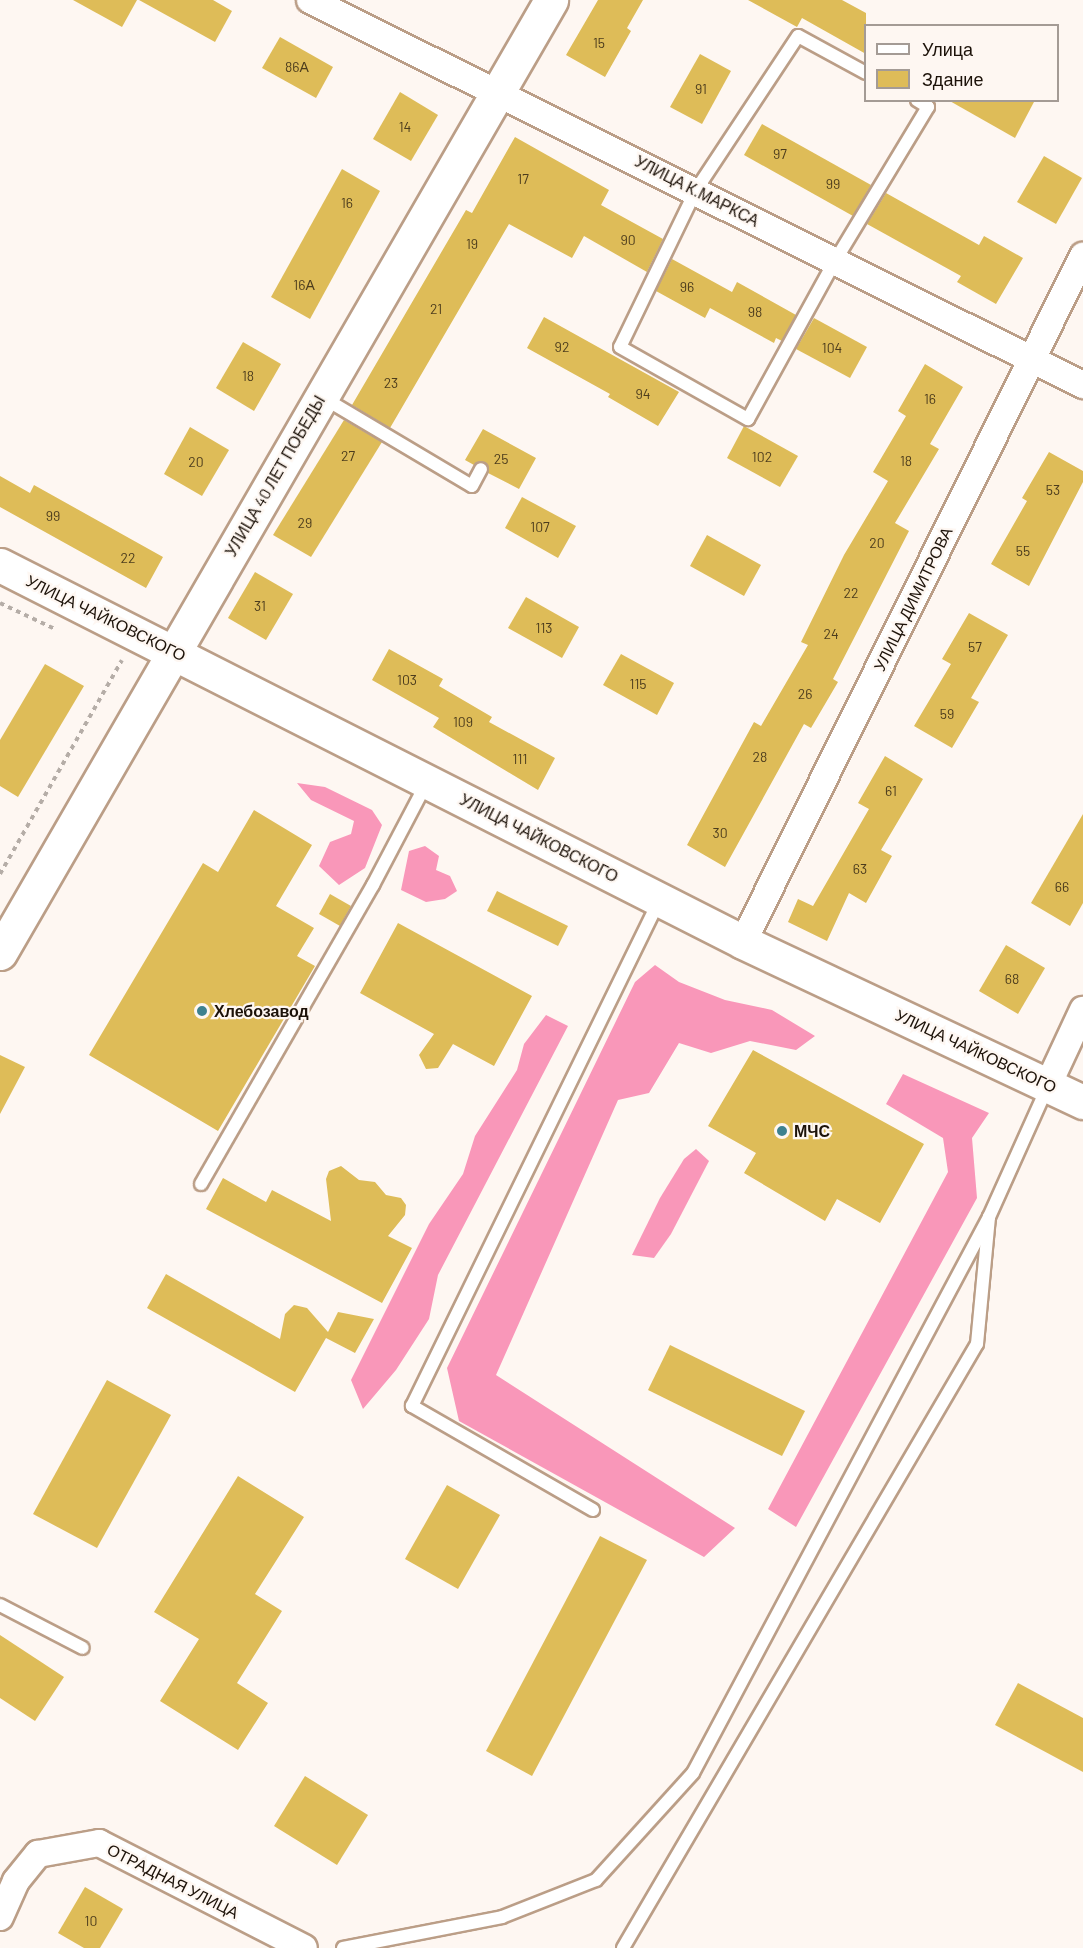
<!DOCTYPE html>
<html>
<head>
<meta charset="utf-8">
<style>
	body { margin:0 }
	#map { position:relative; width:1083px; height:1948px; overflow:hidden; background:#fef7f2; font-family:Barlow,sans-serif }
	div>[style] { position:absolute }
	.forest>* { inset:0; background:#f997b9 }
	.building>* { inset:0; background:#debc58 }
	.path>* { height:4px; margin-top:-2px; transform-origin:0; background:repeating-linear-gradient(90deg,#b5ada7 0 4.5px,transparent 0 9px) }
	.roads { filter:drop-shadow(2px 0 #bb9e87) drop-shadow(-2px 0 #bb9e87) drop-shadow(0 2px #bb9e87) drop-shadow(0 -2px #bb9e87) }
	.lane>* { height:12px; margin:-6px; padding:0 6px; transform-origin:6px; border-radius:6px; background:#fff }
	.street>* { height:26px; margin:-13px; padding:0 13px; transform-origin:13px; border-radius:13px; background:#fff }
	.secondary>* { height:33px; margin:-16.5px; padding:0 16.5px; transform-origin:16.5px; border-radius:16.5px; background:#fff }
	.dots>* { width:16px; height:16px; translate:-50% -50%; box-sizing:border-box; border:3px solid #fef7f2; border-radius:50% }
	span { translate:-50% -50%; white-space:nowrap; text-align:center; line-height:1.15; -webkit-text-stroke:4.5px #fef7f2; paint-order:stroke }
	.number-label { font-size:14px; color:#4c3c1d }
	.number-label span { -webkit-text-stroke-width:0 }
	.street-label { font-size:16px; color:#1c1209 }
	.poi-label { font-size:16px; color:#1c1209; font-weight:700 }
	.left { translate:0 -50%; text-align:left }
	.legend { position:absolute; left:864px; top:24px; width:195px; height:78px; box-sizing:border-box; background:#fef7f2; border:2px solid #a49b95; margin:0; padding:8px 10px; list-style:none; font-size:18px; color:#1c1209 }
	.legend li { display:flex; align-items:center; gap:12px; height:30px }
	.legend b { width:30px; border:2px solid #a49b95 }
</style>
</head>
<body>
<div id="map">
	<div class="forest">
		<div style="clip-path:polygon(297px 783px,325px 787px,372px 810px,382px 825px,365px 868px,339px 885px,319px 866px,330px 842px,351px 834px,354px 821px,311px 800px)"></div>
		<div style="clip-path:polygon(425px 846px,439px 856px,436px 870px,450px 876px,457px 891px,445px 899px,426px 902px,401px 890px,409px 851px)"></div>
		<div style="clip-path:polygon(655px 965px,679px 982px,725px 1000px,772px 1010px,815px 1036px,796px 1050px,750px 1041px,711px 1053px,679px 1043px,649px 1093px,618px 1100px,496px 1375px,735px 1528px,704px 1557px,459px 1421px,447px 1368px,635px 982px)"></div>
		<div style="clip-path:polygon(546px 1015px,568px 1026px,438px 1275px,429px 1319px,396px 1370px,363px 1409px,351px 1380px,429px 1224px,463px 1174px,475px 1136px,517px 1070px,524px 1044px)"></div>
		<div style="clip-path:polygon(903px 1074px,989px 1113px,972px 1138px,977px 1198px,796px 1527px,768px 1509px,948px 1172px,943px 1138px,886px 1104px)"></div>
		<div style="clip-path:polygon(696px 1149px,709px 1161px,671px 1234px,654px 1258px,632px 1255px,660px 1198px,684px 1159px)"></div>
	</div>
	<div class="building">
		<div style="clip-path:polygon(73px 0,137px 0,122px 27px)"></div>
		<div style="clip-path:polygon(139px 0,213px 0,232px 11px,215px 42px)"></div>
		<div style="clip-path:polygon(598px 0,643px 0,627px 28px,631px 31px,605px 77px,566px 55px)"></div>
		<div style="clip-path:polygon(748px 0,842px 0,866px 13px,866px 54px,802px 18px,797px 27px)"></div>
		<div style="clip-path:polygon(280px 37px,333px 67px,316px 98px,262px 68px)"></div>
		<div style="clip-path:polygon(700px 54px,731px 71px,702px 124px,670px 107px)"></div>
		<div style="clip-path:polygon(400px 92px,438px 115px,411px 161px,373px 139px)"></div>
		<div style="clip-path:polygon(948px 100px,1035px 100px,1015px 138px)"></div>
		<div style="clip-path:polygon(762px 124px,871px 185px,853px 216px,744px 155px)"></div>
		<div style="clip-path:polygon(515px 137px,609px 190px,601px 205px,663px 239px,647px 272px,584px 236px,572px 258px,509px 224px,390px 428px,352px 405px,466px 210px,472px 213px)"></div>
		<div style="clip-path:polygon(1044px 156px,1082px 178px,1056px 224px,1017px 202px)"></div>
		<div style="clip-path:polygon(342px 169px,380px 191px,310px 319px,271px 297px)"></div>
		<div style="clip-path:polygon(886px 193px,979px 245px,984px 236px,1023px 258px,996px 304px,957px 282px,961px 276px,867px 224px)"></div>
		<div style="clip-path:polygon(672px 259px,732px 292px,737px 282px,796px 315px,782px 341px,776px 338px,774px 343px,710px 308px,705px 318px,656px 291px)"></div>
		<div style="clip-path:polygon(544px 317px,679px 392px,658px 426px,608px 397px,610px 394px,527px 348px)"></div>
		<div style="clip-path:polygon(814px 318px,867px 347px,850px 378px,796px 349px)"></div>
		<div style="clip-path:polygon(243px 342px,281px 364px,254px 411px,216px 388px)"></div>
		<div style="clip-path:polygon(925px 364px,963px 387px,930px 444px,939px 449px,895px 523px,909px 531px,833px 679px,838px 682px,811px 728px,804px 724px,725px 867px,687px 845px,754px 722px,761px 726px,808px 645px,801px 642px,844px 555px,888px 481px,873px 472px,906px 416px,898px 411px)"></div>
		<div style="clip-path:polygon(344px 420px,382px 442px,311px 557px,273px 535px)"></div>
		<div style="clip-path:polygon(744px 426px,798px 456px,780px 487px,727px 458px)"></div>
		<div style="clip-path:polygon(190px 427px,229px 450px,202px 496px,164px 474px)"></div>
		<div style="clip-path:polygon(483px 429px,536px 458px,519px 489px,488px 473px,485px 462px,474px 465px,465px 460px)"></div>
		<div style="clip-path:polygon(1049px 452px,1083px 471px,1083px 482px,1029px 586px,991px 564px,1027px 501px,1022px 498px)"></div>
		<div style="clip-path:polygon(0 476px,30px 493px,34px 485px,163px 557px,146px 588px,0 507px)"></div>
		<div style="clip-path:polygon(522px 497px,576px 526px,558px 558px,505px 528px)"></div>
		<div style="clip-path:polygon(707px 535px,761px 565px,744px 596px,690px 566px)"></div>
		<div style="clip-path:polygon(255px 572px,293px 594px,266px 640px,228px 618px)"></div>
		<div style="clip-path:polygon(526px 597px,579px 627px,562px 658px,508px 628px)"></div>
		<div style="clip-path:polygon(969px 613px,1008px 635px,971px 698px,979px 702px,952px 748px,914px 726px,951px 664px,942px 659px)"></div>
		<div style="clip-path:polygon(389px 649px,443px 679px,439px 686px,492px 717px,489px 722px,555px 758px,538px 790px,433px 727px,439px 718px,372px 680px)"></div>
		<div style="clip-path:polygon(621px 654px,674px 683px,657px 715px,603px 685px)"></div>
		<div style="clip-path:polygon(45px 664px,84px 686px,18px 797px,0 786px,0 740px)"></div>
		<div style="clip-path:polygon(885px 756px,923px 779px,881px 850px,892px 856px,866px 903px,849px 893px,827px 941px,788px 922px,798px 899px,813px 906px,869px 809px,858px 803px)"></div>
		<div style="clip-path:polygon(254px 810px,312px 845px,276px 906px,314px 928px,297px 956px,315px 966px,218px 1131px,89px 1055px,203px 863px,218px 872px)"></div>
		<div style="clip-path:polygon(1083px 814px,1083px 903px,1070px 926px,1031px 903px)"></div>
		<div style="clip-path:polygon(497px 891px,568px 926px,558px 946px,487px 911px)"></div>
		<div style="clip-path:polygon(330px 894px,351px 906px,340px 926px,319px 914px)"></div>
		<div style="clip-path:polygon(398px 923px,532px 996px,494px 1066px,453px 1044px,438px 1068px,426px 1069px,419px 1055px,434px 1034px,360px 993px)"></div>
		<div style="clip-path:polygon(1006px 945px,1045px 968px,1018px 1014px,979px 991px)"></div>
		<div style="clip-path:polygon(753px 1050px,924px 1144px,880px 1223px,837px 1199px,825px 1221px,744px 1173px,756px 1153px,708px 1126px)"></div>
		<div style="clip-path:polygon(0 1055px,25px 1067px,0 1114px)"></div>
		<div style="clip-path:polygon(341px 1166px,359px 1180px,375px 1182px,386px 1195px,401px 1198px,406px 1205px,405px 1215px,388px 1236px,412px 1248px,382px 1303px,206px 1209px,223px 1178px,266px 1202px,272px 1190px,331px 1221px,326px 1179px,329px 1171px)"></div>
		<div style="clip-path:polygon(166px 1274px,280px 1339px,285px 1314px,294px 1305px,307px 1308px,328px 1332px,338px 1312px,374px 1319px,355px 1353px,326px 1338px,295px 1392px,147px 1308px)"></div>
		<div style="clip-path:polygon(670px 1345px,805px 1411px,782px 1456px,648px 1390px)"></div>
		<div style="clip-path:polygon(107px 1380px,171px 1415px,97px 1548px,33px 1514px)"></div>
		<div style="clip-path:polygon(238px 1476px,304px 1517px,255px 1594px,282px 1611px,237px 1683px,268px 1703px,238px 1750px,160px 1701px,199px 1639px,154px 1612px)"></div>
		<div style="clip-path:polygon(447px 1485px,500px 1515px,458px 1589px,405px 1559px)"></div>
		<div style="clip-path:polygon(600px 1536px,647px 1560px,532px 1776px,486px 1751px)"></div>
		<div style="clip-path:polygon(0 1635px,64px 1677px,35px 1721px,0 1698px)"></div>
		<div style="clip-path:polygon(1018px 1683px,1083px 1718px,1083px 1772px,995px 1725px)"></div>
		<div style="clip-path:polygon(305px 1776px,368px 1815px,337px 1865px,274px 1826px)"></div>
		<div style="clip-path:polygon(85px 1887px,123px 1909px,100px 1948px,84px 1948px,58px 1933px)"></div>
	</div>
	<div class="path">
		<div style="left:0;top:603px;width:59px;rotate:25.3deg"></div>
		<div style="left:0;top:874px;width:246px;rotate:-60.3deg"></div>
	</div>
	<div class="roads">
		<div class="lane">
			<div style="left:866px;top:73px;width:77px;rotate:-151.4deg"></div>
			<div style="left:798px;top:36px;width:185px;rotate:123.5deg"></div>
			<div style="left:696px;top:190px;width:174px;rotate:115.8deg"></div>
			<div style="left:620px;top:347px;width:147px;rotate:29.4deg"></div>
			<div style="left:748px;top:419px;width:180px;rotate:-61.2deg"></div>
			<div style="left:835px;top:261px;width:180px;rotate:-58.9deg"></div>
			<div style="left:928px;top:107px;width:13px;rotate:-148deg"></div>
			<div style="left:322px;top:397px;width:174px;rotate:30.7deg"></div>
			<div style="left:472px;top:486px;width:19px;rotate:-62deg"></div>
			<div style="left:201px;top:1184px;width:345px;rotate:-60.1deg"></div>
			<div style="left:373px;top:885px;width:116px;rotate:-62.3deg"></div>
			<div style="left:593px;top:1510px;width:209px;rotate:-150.1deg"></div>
			<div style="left:412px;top:1406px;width:562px;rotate:-63.94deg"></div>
			<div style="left:0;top:1605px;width:93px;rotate:27.4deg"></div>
			<div style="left:343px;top:1948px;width:162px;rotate:-11deg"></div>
			<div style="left:502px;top:1917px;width:101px;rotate:-21.5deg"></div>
			<div style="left:596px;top:1880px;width:144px;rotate:-47.8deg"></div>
			<div style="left:693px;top:1773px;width:630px;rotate:-61.97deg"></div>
			<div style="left:623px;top:1948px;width:700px;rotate:-59.63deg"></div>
			<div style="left:977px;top:1344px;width:128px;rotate:-84.6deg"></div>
			<div style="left:989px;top:1217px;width:144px;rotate:-65.8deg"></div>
		</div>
		<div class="street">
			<div style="left:310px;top:0;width:864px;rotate:26.48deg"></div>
			<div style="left:743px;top:942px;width:766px;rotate:-63.64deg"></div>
			<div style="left:1048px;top:1085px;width:83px;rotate:-65deg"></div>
			<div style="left:0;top:1917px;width:39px;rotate:-66deg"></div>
			<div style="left:16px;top:1881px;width:35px;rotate:-51deg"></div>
			<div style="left:38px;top:1854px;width:62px;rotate:-10.2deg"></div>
			<div style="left:99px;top:1843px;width:230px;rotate:27.1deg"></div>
		</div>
		<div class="secondary">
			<div style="left:0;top:565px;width:833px;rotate:26.9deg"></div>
			<div style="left:743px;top:942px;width:376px;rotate:25.2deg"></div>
			<div style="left:0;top:953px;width:1101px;rotate:-59.96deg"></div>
		</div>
	</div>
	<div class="dots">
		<div style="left:202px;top:1011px;background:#3d818f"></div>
		<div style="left:782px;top:1131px;background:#3d818f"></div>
	</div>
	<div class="number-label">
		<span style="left:599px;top:43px">15</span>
		<span style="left:297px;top:67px">86А</span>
		<span style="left:701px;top:89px">91</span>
		<span style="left:405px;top:127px">14</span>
		<span style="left:780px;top:154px">97</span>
		<span style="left:523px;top:179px">17</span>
		<span style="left:833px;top:184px">99</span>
		<span style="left:347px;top:203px">16</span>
		<span style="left:628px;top:240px">90</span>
		<span style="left:472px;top:244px">19</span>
		<span style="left:304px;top:285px">16А</span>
		<span style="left:687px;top:287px">96</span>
		<span style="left:436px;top:309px">21</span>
		<span style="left:755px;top:312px">98</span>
		<span style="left:562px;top:347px">92</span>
		<span style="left:832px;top:348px">104</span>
		<span style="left:248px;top:376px">18</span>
		<span style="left:391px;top:383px">23</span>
		<span style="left:643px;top:394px">94</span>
		<span style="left:930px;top:399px">16</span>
		<span style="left:348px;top:456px">27</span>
		<span style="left:762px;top:457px">102</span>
		<span style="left:501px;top:459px">25</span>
		<span style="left:906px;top:461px">18</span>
		<span style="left:196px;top:462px">20</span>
		<span style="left:1053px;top:490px">53</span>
		<span style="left:53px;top:516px">99</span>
		<span style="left:305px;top:523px">29</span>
		<span style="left:540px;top:527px">107</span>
		<span style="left:877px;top:543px">20</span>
		<span style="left:1023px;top:551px">55</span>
		<span style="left:128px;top:558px">22</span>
		<span style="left:851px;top:593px">22</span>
		<span style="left:260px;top:606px">31</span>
		<span style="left:544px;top:628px">113</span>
		<span style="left:831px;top:634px">24</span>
		<span style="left:975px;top:647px">57</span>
		<span style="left:407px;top:680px">103</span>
		<span style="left:638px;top:684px">115</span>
		<span style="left:805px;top:694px">26</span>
		<span style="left:947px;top:714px">59</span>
		<span style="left:463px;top:722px">109</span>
		<span style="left:760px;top:757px">28</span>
		<span style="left:520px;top:759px">111</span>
		<span style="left:891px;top:791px">61</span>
		<span style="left:720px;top:833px">30</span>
		<span style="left:860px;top:869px">63</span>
		<span style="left:1062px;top:887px">66</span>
		<span style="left:1012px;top:979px">68</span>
		<span style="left:91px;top:1921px">10</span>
	</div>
	<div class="street-label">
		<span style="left:697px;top:191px;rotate:27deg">УЛИЦА К.МАРКСА</span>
		<span style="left:275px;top:476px;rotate:-60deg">УЛИЦА 40 ЛЕТ ПОБЕДЫ</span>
		<span style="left:913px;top:599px;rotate:-64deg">УЛИЦА ДИМИТРОВА</span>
		<span style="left:106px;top:618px;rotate:26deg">УЛИЦА ЧАЙКОВСКОГО</span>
		<span style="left:539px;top:838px;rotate:27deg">УЛИЦА ЧАЙКОВСКОГО</span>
		<span style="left:976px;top:1051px;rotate:25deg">УЛИЦА ЧАЙКОВСКОГО</span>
		<span style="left:173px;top:1881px;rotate:27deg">ОТРАДНАЯ УЛИЦА</span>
	</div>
	<div class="poi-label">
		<span class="left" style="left:214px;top:1011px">Хлебозавод</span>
		<span class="left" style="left:794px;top:1131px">МЧС</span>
	</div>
	<ul class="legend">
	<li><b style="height:8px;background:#fff"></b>Улица</li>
	<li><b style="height:16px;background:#debc58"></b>Здание</li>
	</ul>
</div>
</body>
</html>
